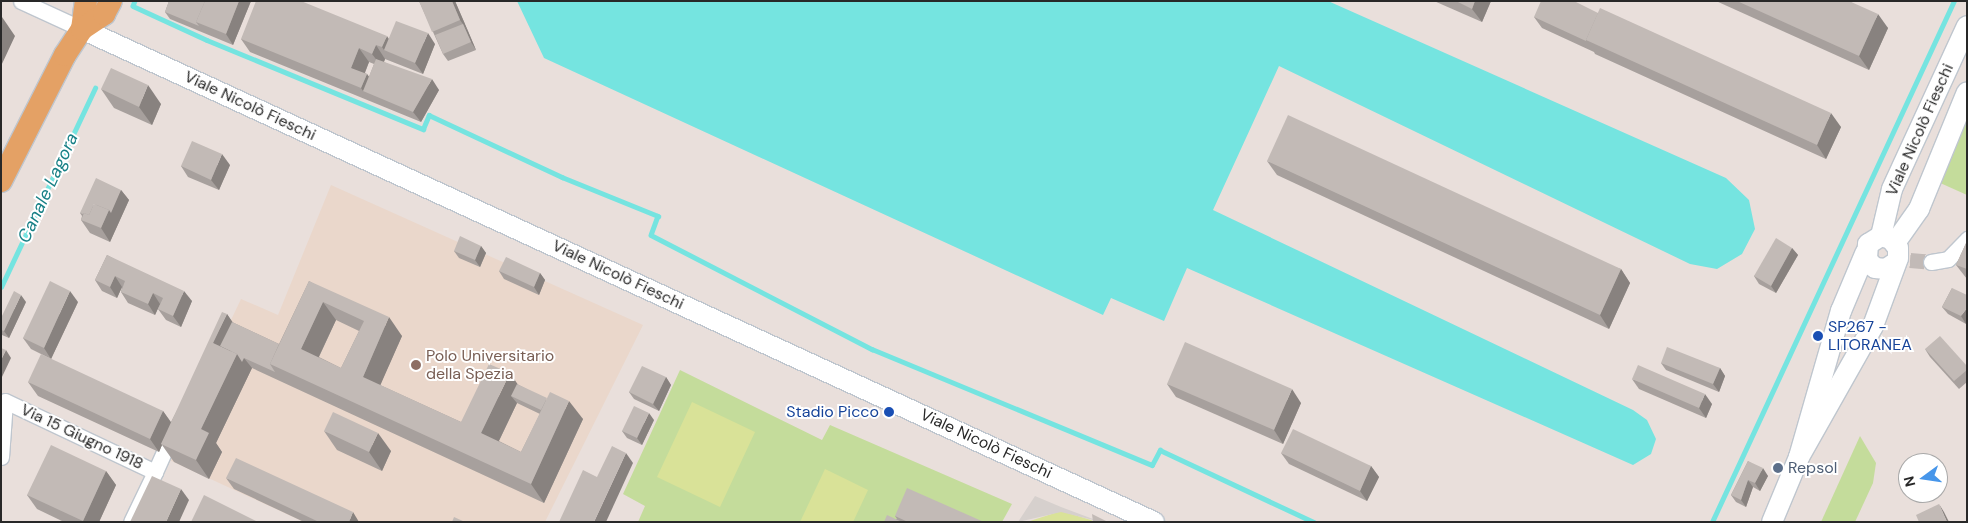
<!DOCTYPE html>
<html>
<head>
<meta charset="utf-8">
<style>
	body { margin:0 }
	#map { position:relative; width:1968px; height:523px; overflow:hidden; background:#e9dfdb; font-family:"DM Sans",sans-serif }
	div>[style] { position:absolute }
	.education>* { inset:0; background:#ead7cb }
	.green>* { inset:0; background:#c4dc9b }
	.pitch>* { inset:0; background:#d9e298 }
	.plaza>* { inset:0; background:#d6d0cd }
	.water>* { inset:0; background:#75e4e0 }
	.stream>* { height:4.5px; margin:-2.25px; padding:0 2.25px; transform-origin:2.25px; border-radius:2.25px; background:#75e4e0 }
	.minor-tunnel>* { height:15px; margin-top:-7.5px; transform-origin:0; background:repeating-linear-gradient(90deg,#c2bab7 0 15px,transparent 0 23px) }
	.roads { filter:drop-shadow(1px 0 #bfc6ce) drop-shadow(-1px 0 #bfc6ce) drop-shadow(0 1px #bfc6ce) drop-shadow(0 -1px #bfc6ce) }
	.minor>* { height:15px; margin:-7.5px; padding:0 7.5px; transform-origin:7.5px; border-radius:7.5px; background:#fff }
	.secondary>* { height:20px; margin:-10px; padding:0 10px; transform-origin:10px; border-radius:10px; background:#fff }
	.primary>* { height:22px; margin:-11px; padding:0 11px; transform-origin:11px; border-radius:11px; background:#e4a165 }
	.wall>* { inset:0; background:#a7a09d }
	.shaded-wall>* { inset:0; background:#88827f }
	.building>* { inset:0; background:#c2bab6 }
	.dots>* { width:14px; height:14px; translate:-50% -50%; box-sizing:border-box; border:2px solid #fff; border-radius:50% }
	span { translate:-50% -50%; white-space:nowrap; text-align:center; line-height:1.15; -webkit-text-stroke:4px #fff; paint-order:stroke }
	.street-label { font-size:16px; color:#282828 }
	.transit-label { font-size:16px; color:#164399 }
	.left { translate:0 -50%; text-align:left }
	.right { translate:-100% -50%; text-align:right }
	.education-label { font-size:16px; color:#785e54 }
	.service-label { font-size:16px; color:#4e5e75 }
	.water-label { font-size:18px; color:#188086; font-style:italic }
	.frame { position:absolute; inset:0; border:2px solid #282828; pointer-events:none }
	.north { position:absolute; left:1898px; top:453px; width:50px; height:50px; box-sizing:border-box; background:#fff; border:1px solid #a9a9a9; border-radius:50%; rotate:256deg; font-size:14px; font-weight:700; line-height:20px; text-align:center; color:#282828 }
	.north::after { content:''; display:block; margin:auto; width:18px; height:22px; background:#4796ea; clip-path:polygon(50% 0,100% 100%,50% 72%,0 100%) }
</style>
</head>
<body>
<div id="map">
	<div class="education">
		<div style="clip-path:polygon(331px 185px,643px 325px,545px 522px,304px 522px,165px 458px,241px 299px,278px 315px)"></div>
	</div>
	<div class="green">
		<div style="clip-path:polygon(1967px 121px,1967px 195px,1938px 182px)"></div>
		<div style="clip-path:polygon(680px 370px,822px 440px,830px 425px,1012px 504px,1002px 522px,638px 522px,645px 506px,623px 494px)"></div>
		<div style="clip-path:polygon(1860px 436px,1876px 463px,1873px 483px,1855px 522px,1821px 522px)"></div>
	</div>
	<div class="pitch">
		<div style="clip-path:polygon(692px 402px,755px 432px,720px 507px,657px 477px)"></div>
		<div style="clip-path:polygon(825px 469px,868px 490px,853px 522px,800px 522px)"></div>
		<div style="clip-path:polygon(1061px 511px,1091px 520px,1095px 522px,1027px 522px)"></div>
	</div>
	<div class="plaza">
		<div style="clip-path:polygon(1035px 496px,1061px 507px,1101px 522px,1061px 512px,1018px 522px)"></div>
	</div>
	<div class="water">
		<div style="clip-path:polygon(517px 1px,1328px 1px,1726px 178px,1749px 200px,1755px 229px,1742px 254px,1717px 269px,1690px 264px,1279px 66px,1213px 210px,1633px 410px,1647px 420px,1656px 439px,1651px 454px,1633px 465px,1187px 268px,1164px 321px,1111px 298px,1103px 315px,544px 58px)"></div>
	</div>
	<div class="stream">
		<div style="left:135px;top:1px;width:5px;rotate:112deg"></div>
		<div style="left:133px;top:6px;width:81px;rotate:24.7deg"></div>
		<div style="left:207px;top:40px;width:234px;rotate:22.4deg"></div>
		<div style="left:423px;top:129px;width:15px;rotate:-67deg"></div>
		<div style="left:429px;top:115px;width:147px;rotate:25deg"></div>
		<div style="left:562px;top:177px;width:104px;rotate:22.1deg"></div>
		<div style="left:658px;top:216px;width:20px;rotate:110deg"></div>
		<div style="left:651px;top:235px;width:249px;rotate:27.3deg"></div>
		<div style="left:872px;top:349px;width:303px;rotate:22.5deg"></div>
		<div style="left:1152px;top:465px;width:17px;rotate:-62deg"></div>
		<div style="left:1160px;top:450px;width:170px;rotate:25.1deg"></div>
		<div style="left:1px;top:287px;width:220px;rotate:-64.7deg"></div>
		<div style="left:1712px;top:522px;width:574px;rotate:-65.09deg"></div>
	</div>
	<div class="minor-tunnel">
		<div style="left:1910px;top:260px;width:21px;rotate:5deg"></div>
	</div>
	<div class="roads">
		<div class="minor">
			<div style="left:21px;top:1px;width:67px;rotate:24.7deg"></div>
			<div style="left:1931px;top:262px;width:17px;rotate:-10deg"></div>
			<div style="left:1948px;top:259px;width:28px;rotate:-46deg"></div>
			<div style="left:1px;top:457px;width:56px;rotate:-85.9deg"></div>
			<div style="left:5px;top:401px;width:166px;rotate:25.3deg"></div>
			<div style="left:155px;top:472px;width:55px;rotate:115.6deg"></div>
			<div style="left:155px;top:472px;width:44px;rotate:-65.8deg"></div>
		</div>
		<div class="secondary">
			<div style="left:82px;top:29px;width:1180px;rotate:24.7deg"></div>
			<div style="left:1881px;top:236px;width:48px;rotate:-76.8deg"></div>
			<div style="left:1892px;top:189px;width:179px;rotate:-65.3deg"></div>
			<div style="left:1895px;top:243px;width:42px;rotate:-54.8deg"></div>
			<div style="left:1919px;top:209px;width:126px;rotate:-67.7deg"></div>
			<div style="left:1799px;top:457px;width:150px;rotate:-60.5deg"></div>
			<div style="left:1873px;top:326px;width:72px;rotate:-69.8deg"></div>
			<div style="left:1898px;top:258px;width:10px;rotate:-90deg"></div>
			<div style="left:1898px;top:248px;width:11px;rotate:-128deg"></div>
			<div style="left:1891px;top:239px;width:10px;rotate:-163deg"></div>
			<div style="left:1881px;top:236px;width:15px;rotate:148deg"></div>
			<div style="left:1868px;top:244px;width:16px;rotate:94deg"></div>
			<div style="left:1867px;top:260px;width:11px;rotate:45deg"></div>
			<div style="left:1875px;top:268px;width:11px;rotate:5deg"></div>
			<div style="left:1886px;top:269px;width:11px;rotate:-34deg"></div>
			<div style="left:1772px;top:522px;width:70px;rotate:-67.4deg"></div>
			<div style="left:1799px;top:457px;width:152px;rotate:-74deg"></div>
			<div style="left:1841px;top:311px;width:62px;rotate:-67.2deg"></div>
		</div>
		<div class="primary">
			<div style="left:82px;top:29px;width:28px;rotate:-82deg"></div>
			<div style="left:1px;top:181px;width:141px;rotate:-63.1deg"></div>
			<div style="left:65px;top:55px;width:31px;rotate:-57deg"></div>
			<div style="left:82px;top:29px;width:27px;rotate:-34deg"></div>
			<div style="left:104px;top:14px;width:15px;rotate:-62deg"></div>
		</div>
	</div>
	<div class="wall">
		<div style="clip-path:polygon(169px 1px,251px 1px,233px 45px,170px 19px,165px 12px)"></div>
		<div style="clip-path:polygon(419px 1px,455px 1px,476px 50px,448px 61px,443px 54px)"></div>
		<div style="clip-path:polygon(1434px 1px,1491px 1px,1482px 22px)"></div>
		<div style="clip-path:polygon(1716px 1px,1849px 1px,1888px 28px,1869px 70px)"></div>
		<div style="clip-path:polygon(1598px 13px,1841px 127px,1826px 159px,1595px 54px,1594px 52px,1542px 28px,1534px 17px)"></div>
		<div style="clip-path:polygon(evenodd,241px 39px,389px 39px,435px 44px,423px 74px,385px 59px,384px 62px,439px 90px,421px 122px,250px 52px,241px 39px,369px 62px,374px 64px,369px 77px,367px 74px,365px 73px,369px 62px)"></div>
		<div style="clip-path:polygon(101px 89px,161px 104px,152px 125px,114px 108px)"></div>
		<div style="clip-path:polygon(1267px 161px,1621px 269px,1630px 283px,1609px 329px,1277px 175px)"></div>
		<div style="clip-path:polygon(230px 165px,219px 190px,188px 177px,181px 166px)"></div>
		<div style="clip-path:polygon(121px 190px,129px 200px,110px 242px,90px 233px,81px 220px,82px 216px,80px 213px)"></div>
		<div style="clip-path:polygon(1967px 241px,1967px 279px,1956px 265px)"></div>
		<div style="clip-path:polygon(481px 246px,486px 253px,480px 267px,459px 258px,454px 251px)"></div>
		<div style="clip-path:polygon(1792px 248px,1798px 255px,1776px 293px,1759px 284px,1754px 276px)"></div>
		<div style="clip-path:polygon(107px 255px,192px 301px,181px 327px,166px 320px,158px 309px,160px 304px,155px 315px,128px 303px,121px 292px,122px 287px,117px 298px,102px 291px,95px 280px)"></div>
		<div style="clip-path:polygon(499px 271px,540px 273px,545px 280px,539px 295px,504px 279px)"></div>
		<div style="clip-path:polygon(evenodd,309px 281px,402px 336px,380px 385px,461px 422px,517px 384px,583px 419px,544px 503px,252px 368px,216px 443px,222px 452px,209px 479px,174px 462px,162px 445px,159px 452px,38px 396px,28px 382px,163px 411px,171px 422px,227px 314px,232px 322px,279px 344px,309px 281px,336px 320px,359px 331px,341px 368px,319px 357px,336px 320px,309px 281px,517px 403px,540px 414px,521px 452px,499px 441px,517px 403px)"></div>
		<div style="clip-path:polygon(1952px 288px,1966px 324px,1948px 314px,1942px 307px)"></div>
		<div style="clip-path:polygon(26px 302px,9px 338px,2px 335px,1px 334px,1px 318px)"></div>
		<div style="clip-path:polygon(78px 302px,51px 359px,31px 349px,23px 338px)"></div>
		<div style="clip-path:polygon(1925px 349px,1967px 366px,1967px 382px,1959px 389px,1930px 357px)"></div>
		<div style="clip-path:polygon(1661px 363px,1720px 368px,1725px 376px,1719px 392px,1666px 370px)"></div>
		<div style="clip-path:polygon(666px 377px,671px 385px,659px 411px,634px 399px,629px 392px)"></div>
		<div style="clip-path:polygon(1632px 379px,1712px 404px,1706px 418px,1639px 389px)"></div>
		<div style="clip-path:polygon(1167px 384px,1301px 403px,1283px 444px,1176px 397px)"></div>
		<div style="clip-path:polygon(654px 420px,642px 445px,627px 438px,622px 431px)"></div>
		<div style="clip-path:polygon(324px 431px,391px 451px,382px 471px,337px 450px)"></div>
		<div style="clip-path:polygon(1281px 453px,1371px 466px,1379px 477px,1367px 501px,1289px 464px)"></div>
		<div style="clip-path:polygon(1748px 461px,1768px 476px,1760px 491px,1753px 487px,1746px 507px,1736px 502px,1731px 495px)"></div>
		<div style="clip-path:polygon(106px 471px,116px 485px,99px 522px,64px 522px,37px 509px,27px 495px)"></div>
		<div style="clip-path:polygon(226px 478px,359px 522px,304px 522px,234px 489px)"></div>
		<div style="clip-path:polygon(895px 516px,984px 522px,884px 522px,897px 519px)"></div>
	</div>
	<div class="shaded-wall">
		<div style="clip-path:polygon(239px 1px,251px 1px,233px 45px,226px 34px)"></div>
		<div style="clip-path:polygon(452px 1px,455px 1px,468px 31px,460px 20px)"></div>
		<div style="clip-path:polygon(1475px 1px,1491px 1px,1482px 22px,1472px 9px)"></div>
		<div style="clip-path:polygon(1878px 14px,1888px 28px,1869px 70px,1859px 56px)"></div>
		<div style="clip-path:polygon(2px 17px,15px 36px,1px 66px,1px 19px)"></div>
		<div style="clip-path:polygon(463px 24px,468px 31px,476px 50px,471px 42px)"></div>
		<div style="clip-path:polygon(428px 33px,435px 44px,423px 74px,415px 63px)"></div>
		<div style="clip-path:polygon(387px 36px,396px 50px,384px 50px,382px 47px)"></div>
		<div style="clip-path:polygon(376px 45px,385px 59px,382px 67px,372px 54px)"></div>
		<div style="clip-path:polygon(359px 48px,369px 62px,361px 82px,351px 68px)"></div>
		<div style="clip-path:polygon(367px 74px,377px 88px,363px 91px,361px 88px)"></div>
		<div style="clip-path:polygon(432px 79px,439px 90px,421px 122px,413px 112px)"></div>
		<div style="clip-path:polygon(148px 85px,161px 104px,152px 125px,139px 107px)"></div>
		<div style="clip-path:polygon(1831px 113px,1841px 127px,1826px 159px,1817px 145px)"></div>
		<div style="clip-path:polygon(222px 154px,230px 165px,219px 190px,211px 180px)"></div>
		<div style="clip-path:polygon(121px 190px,129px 200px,110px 242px,101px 228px,109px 210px)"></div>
		<div style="clip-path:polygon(481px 246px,486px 253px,480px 267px,475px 260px)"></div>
		<div style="clip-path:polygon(1792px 248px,1798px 255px,1776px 293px,1771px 286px)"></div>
		<div style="clip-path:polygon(1621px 269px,1630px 283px,1609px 329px,1600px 315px)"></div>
		<div style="clip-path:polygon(540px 273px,545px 280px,539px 295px,534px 287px)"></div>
		<div style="clip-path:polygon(115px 276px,122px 287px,117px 298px,110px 287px)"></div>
		<div style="clip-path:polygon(70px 291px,78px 302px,51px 359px,44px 348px)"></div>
		<div style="clip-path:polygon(184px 291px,192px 301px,181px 327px,173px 316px)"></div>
		<div style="clip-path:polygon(153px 293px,160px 304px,155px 315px,148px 304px)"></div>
		<div style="clip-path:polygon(21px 295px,26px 302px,9px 338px,4px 331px)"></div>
		<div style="clip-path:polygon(323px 302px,336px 320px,314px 367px,301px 349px)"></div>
		<div style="clip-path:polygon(1967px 308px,1967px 323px,1966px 324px,1961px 316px)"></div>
		<div style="clip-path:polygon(227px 314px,240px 333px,229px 356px,213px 343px)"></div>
		<div style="clip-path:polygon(389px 317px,402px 336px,376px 395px,363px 377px)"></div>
		<div style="clip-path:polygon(6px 350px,11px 358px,1px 379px,1px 360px)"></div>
		<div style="clip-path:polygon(237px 354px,244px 358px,252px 368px,216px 443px,222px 452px,209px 479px,196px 460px,201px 429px)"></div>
		<div style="clip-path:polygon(1720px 368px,1725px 376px,1719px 392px,1713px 384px)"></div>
		<div style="clip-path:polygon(510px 373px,523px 392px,511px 396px,517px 403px,494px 451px,481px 433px)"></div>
		<div style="clip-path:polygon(666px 377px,671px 385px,659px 411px,653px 404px)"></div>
		<div style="clip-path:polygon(1292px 389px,1301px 403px,1283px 444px,1274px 430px)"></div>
		<div style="clip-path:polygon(1705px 394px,1712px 404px,1706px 418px,1699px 408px)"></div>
		<div style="clip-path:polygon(569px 401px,583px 419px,544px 503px,531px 484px)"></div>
		<div style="clip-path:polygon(163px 411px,172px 424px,161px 444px,162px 445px,159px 452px,150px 439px)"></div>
		<div style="clip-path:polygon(649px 413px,654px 420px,642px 445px,637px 438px)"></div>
		<div style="clip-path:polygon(378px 433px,391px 451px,382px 471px,369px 452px)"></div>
		<div style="clip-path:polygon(626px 453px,633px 463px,606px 522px,594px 522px)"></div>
		<div style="clip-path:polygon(1371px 466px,1379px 477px,1367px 501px,1360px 491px)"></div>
		<div style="clip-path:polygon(1763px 468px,1768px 476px,1760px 491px,1755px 483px)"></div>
		<div style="clip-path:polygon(106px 471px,116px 485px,99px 522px,83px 522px,83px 521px)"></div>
		<div style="clip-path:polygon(1748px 480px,1753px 487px,1746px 507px,1741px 500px)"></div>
		<div style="clip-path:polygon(181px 489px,189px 500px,179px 522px,166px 522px)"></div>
		<div style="clip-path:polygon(1939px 504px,1944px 512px,1949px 522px,1947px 522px)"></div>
		<div style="clip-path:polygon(353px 512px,359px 522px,349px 522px)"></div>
	</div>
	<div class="building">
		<div style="clip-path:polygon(169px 1px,205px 1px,196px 22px,199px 26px,165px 12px)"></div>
		<div style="clip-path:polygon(205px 1px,239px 1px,226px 34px,196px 22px)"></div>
		<div style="clip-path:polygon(256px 1px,301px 1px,387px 36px,382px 47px,376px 45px,372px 54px,359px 48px,351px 68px,367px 74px,361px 88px,241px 39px)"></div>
		<div style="clip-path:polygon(419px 1px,452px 1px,460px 20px,432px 32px)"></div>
		<div style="clip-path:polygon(1456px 1px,1475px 1px,1472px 9px)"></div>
		<div style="clip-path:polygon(1541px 1px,1574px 1px,1598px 13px,1586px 40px,1586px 41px,1534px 17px)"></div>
		<div style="clip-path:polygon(1737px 1px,1849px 1px,1878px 14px,1859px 56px)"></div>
		<div style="clip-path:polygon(1600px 8px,1831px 113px,1817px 145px,1586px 40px)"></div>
		<div style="clip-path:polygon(396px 21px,428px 33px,415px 63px,384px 50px)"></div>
		<div style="clip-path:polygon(463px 24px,471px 42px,443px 54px,435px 35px)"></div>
		<div style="clip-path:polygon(376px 59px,432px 79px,413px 112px,363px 91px)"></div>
		<div style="clip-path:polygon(111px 68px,148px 85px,139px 107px,101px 89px)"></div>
		<div style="clip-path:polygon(1288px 115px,1621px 269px,1600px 315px,1267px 161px)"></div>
		<div style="clip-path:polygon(192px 141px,222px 154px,211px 180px,181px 166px)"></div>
		<div style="clip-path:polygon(96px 178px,121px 190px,111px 213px,109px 210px,94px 204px,89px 215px,84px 213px,83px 214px,80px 213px)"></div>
		<div style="clip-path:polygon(94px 204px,109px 210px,101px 228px,81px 220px,84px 213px,89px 215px)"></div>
		<div style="clip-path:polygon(460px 236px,481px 246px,475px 260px,454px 251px)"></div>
		<div style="clip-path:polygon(1776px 238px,1792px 248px,1771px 286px,1754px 276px)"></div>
		<div style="clip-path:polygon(1967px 241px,1967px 269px,1956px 265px)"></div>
		<div style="clip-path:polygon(107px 255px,184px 291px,173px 316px,158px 309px,163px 298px,153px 293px,148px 304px,121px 292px,125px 281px,115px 276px,110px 287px,95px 280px)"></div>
		<div style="clip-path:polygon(506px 257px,540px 273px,534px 287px,499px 271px)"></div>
		<div style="clip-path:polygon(50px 281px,70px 291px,44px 348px,23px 338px)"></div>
		<div style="clip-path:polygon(evenodd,309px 281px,389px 317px,363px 377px,461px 422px,489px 364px,510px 373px,481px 433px,521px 452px,550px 392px,569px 401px,531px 484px,270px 364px,309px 281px,323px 302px,364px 321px,341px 368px,301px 349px,323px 302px)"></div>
		<div style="clip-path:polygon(1952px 288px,1967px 295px,1967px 308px,1961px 316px,1942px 307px)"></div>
		<div style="clip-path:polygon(14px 291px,21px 295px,4px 331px,1px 330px,1px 318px)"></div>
		<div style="clip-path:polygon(222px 312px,227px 314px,213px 343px,237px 354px,201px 429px,209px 433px,196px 460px,161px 444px)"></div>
		<div style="clip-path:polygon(232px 322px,279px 344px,270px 364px,275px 372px,244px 358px,242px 362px,237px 354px,220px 346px)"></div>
		<div style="clip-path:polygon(1940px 336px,1967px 366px,1967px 370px,1954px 381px,1925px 349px)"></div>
		<div style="clip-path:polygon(1185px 342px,1292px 389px,1274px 430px,1167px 384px)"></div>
		<div style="clip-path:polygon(1667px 347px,1720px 368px,1713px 384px,1661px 363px)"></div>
		<div style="clip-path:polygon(1px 348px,6px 350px,1px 360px)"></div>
		<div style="clip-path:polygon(41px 354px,163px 411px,150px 439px,28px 382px)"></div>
		<div style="clip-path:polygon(1638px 365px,1705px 394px,1699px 408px,1632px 379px)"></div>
		<div style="clip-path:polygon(642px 366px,666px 377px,653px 404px,629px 392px)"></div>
		<div style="clip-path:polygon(517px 384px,547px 398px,541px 410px,511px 396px)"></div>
		<div style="clip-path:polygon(634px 406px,649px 413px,637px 438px,622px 431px)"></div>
		<div style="clip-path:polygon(333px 412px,378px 433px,369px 452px,324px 431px)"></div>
		<div style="clip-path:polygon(1293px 429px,1371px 466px,1360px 491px,1281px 453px)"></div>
		<div style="clip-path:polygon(51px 445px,106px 471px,83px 521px,27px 495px)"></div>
		<div style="clip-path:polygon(612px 446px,626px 453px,594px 522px,559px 522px,583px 470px,597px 477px)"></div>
		<div style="clip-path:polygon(236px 458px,353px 512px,349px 522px,319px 522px,226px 478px)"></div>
		<div style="clip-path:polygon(1748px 461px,1763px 468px,1755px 483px,1748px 480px,1741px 500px,1731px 495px)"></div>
		<div style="clip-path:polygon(152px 476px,181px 489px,166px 522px,130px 522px)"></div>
		<div style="clip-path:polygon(907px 488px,984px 522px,908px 522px,895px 516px)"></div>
		<div style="clip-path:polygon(204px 495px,258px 522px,191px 522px)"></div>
		<div style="clip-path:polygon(1939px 504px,1947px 522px,1919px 522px,1916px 515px)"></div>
		<div style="clip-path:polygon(1092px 514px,1108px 522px,1093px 522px)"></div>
		<div style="clip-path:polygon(887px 515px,902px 522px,884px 522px)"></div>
		<div style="clip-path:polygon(454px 517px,465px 522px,452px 522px)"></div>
	</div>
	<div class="dots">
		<div style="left:1818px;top:336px;background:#1a4fb4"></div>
		<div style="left:416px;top:365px;background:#8d6e63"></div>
		<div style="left:889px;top:412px;background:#1a4fb4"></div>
		<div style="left:1778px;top:468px;background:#5c6f8a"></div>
	</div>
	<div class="street-label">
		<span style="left:250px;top:106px;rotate:25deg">Viale Nicolò Fieschi</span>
		<span style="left:1920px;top:130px;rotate:-66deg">Viale Nicolò Fieschi</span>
		<span style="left:618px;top:275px;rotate:25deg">Viale Nicolò Fieschi</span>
		<span style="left:82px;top:437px;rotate:25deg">Via 15 Giugno 1918</span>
		<span style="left:986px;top:444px;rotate:25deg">Viale Nicolò Fieschi</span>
	</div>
	<div class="transit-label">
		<span class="left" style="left:1828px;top:336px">SP267 -<br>LITORANEA</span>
		<span class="right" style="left:879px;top:412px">Stadio Picco</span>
	</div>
	<div class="education-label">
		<span class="left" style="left:426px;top:365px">Polo Universitario<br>della Spezia</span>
	</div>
	<div class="service-label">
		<span class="left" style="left:1788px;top:468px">Repsol</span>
	</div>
	<div class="water-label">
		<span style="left:48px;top:188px;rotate:-65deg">Canale Lagora</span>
	</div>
	<div class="frame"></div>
	<div class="north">N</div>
</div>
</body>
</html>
